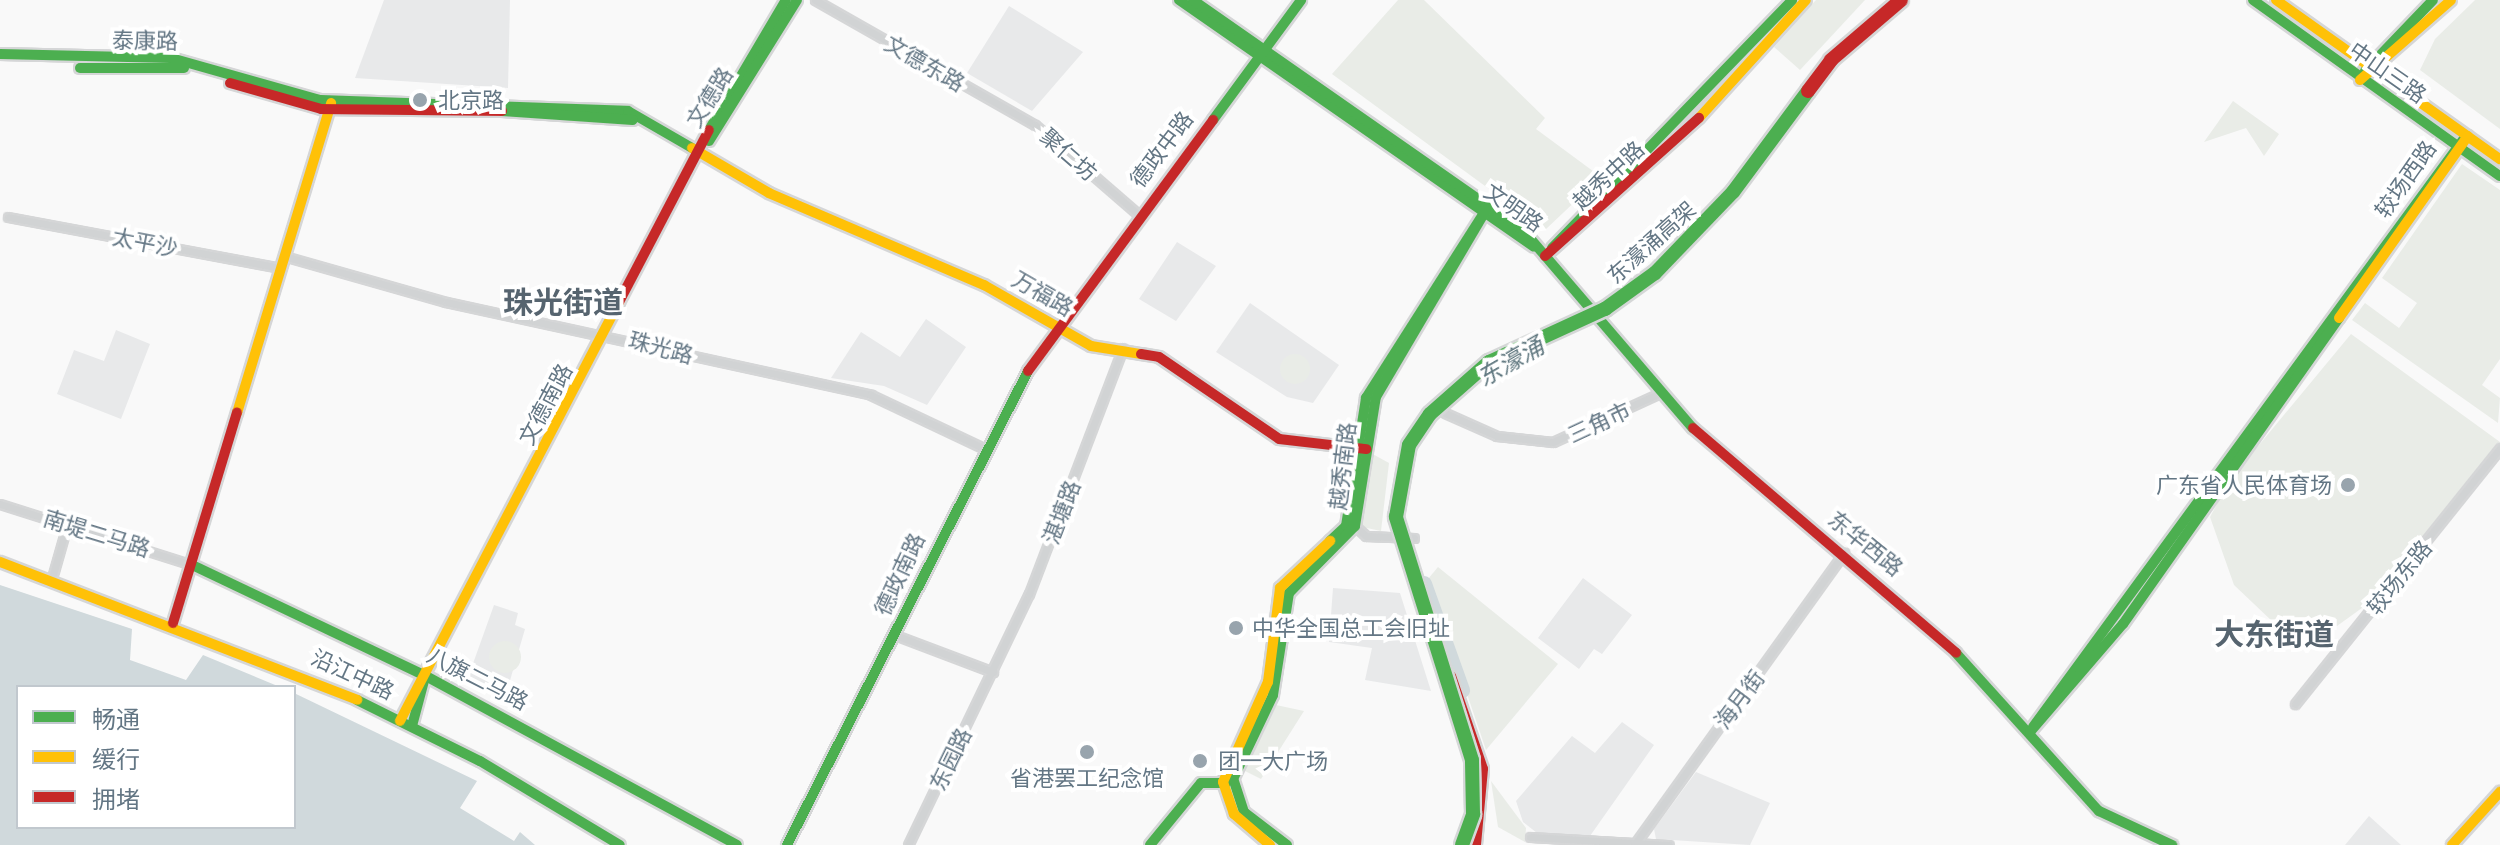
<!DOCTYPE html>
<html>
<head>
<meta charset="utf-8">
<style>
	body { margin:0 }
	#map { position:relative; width:2500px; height:845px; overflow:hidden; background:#f9f9f9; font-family:Commissioner,"Noto Sans SC",sans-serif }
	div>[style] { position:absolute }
	.built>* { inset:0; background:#e8e9ea }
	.green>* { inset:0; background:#e9ece7 }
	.round { border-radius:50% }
	.water>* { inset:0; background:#d0d9dc }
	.river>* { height:16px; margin:-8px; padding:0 8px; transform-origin:8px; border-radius:8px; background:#d0d9dc }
	.roads { filter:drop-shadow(2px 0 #d5d6d7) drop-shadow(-2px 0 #d5d6d7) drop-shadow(0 2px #d5d6d7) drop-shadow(0 -2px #d5d6d7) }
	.street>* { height:7px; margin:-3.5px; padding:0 3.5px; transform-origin:3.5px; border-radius:3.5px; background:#d1d3d4 }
	.fast>* { height:10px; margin:-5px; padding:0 5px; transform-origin:5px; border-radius:5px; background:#4caf50 }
	.slow>* { height:10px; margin:-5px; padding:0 5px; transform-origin:5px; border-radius:5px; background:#ffc107 }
	.jam>* { height:10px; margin:-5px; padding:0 5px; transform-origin:5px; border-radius:5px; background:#c62828 }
	.bridges { filter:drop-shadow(2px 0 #d5d7d7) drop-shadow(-2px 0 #d5d7d7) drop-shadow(0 2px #d5d7d7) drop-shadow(0 -2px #d5d7d7) }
	.fast-bridge>* { height:14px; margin:-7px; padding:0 7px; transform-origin:7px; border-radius:7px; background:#4caf50 }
	.jam-bridge>* { height:14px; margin:-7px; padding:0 7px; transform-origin:7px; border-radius:7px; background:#c62828 }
	.dots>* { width:22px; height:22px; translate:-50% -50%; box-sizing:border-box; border:4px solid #fff; border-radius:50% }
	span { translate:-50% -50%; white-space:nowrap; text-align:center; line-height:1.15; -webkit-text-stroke:8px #fff; paint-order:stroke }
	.street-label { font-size:22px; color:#637684 }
	.poi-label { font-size:22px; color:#637684 }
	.left { translate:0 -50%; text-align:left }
	.right { translate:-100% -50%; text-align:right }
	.water-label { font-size:24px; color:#5e767e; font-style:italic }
	.district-label { font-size:30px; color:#56646f; font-weight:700 }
	.legend { position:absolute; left:16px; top:685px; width:280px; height:144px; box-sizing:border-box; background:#fff; border:2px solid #c1c8ce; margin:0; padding:10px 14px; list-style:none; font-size:24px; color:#637684 }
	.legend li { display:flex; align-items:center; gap:16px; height:40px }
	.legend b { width:40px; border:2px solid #c1c8ce }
</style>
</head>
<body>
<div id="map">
	<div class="built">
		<div style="clip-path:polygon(384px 0,510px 0,508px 88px,355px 78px)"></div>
		<div style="clip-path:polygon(1009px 6px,1083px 52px,1032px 111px,967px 73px)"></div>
		<div style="clip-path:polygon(1177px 242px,1216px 266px,1176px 321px,1139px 299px)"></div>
		<div style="clip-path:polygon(1250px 303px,1339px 365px,1313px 403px,1287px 397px,1216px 352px)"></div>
		<div style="clip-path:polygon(926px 319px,966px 347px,927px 405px,884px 386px,831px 378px,861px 332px,900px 357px)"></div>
		<div style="clip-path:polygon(116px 330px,150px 344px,121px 419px,57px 394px,74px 350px,104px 361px)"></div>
		<div style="clip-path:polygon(1583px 578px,1632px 615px,1602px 654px,1594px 649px,1579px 669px,1538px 638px)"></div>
		<div style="clip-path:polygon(1333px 588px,1400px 593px,1431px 691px,1365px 680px,1372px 648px,1329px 642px)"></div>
		<div style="clip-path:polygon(494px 605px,518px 613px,515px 625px,525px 629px,504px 701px,466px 683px)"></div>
		<div style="clip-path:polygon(1622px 722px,1654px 745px,1590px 836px,1537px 833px,1523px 822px,1516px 801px,1572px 736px,1595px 753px)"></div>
		<div style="clip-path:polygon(1696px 772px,1770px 803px,1750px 845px,1656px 839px,1654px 829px)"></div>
		<div style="clip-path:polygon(2369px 816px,2401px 845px,2345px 845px)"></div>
	</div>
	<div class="green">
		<div style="clip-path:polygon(1398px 0,1424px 0,1545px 118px,1536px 129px,1601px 177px,1545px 230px,1332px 74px)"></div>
		<div style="clip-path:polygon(1816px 0,1865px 0,1800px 70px,1774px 47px)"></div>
		<div style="clip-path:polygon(2475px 0,2500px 0,2500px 129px,2420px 70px,2435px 39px)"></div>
		<div style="clip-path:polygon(2233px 101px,2279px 134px,2264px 156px,2246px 128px,2204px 142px)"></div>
		<div style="clip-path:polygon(2462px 164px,2500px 190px,2500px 359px,2482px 385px,2500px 398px,2498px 423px,2352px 320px,2365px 303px,2399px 328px,2417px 303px,2382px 278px)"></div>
		<div style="clip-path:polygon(2351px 334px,2500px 442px,2373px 600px,2337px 626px,2304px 623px,2292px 640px,2234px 585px,2210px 517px,2230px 480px)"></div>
		<div class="round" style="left:1280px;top:354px;width:30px;height:30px"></div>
		<div style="clip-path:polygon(1369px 452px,1389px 463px,1381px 531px,1362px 527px)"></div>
		<div style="clip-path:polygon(1438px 567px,1558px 664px,1486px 750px,1428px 579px)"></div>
		<div class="round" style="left:489px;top:641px;width:32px;height:32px"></div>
		<div style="clip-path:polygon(1276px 705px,1304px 711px,1261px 779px,1243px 770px)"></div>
		<div style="clip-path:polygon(1491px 781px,1526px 828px,1525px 842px,1498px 827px)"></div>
	</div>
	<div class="water">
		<div style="clip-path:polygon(0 585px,132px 629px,130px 660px,186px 680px,203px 655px,280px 687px,18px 687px,18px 827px,294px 827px,294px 693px,477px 781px,460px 808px,514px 841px,520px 832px,535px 845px,0 845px)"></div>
	</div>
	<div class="river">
		<div style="left:1424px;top:584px;width:113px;rotate:70.3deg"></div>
	</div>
	<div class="roads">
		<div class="street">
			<div style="left:815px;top:0;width:253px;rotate:29.6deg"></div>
			<div style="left:1035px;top:125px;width:138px;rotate:40.9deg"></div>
			<div style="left:8px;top:217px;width:278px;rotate:10.6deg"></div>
			<div style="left:284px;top:256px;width:168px;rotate:15.9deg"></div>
			<div style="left:446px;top:302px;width:435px;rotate:12.3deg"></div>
			<div style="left:871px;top:395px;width:124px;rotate:25.3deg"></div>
			<div style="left:1445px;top:413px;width:57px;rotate:23.9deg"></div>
			<div style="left:1497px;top:436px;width:56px;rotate:6.1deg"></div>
			<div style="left:1553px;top:442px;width:118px;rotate:-24.6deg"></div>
			<div style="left:0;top:504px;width:201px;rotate:17.6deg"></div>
			<div style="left:1355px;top:526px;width:15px;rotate:42deg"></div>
			<div style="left:1366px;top:536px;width:48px;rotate:2.4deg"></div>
			<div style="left:52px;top:578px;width:58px;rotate:-74.1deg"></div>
			<div style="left:895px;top:635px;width:105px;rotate:20.7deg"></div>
			<div style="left:2295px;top:704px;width:328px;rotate:-51.3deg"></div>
			<div style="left:1530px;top:837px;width:139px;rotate:3.3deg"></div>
			<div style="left:908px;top:845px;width:279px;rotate:-64.3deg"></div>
			<div style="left:1029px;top:594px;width:263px;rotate:-69.1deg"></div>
			<div style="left:1634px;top:845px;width:360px;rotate:-54.3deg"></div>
		</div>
		<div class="fast">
			<div style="left:1179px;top:0;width:432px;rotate:34.8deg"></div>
			<div style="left:1193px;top:0;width:402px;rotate:34.9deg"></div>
			<div style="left:1523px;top:230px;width:261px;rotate:49.4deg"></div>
			<div style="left:2253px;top:0;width:303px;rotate:35.5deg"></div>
			<div style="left:0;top:54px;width:171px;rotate:1.3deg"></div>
			<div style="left:171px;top:58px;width:154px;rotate:15.8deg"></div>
			<div style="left:319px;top:100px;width:309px;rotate:2deg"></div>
			<div style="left:628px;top:111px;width:74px;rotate:30deg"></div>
			<div style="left:80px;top:68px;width:104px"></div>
			<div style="left:2365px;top:71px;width:98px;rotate:-46.2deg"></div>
			<div style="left:502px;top:111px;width:131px;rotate:3.9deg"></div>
			<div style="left:1213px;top:120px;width:149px;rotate:-53.7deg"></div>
			<div style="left:709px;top:130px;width:151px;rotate:-59.4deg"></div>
			<div style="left:709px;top:141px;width:166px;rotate:-58deg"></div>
			<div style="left:1552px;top:248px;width:345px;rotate:-45.9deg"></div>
			<div style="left:1330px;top:541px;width:22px;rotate:-43deg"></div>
			<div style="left:1346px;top:526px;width:130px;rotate:-81.1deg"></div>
			<div style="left:1366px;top:398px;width:229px;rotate:-57.5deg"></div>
			<div style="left:192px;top:565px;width:257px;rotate:25.4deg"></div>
			<div style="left:424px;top:675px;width:356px;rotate:28.5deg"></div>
			<div style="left:1956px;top:653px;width:213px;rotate:47.9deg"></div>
			<div style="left:2099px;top:811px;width:81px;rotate:25deg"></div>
			<div style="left:357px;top:700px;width:137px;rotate:26.4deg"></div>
			<div style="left:480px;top:761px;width:163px;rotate:31deg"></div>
			<div style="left:412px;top:726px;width:47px;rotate:-75.1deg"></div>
			<div style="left:2033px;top:727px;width:728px;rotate:-53.78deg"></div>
			<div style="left:2030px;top:732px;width:143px;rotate:-49.3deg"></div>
			<div style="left:2123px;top:624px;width:375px;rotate:-54.8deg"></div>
			<div style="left:787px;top:845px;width:532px;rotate:-63.05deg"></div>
			<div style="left:1150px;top:845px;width:80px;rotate:-50.6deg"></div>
			<div style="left:1201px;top:783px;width:25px"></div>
			<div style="left:1287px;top:845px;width:54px;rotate:-142.5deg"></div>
			<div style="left:1244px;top:812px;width:35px;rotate:-108deg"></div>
			<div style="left:1233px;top:779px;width:93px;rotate:-64.5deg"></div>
			<div style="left:1273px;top:695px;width:103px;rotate:-81.1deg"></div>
			<div style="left:1289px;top:593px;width:94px;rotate:-45.4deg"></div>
			<div style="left:1355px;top:526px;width:131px;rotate:-80.8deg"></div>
			<div style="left:1376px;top:397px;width:223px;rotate:-59.5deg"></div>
		</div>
		<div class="slow">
			<div style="left:2276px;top:0;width:275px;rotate:35.4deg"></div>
			<div style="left:2360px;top:80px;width:121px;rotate:-41.3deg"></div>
			<div style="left:1699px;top:118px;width:159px;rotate:-47.8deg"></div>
			<div style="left:692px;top:148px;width:89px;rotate:30.3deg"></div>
			<div style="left:769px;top:193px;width:234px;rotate:23.2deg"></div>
			<div style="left:984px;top:285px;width:123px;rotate:29.7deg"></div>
			<div style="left:1091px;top:346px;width:51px;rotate:9.1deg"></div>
			<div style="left:2339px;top:318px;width:223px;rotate:-54.7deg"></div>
			<div style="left:237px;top:413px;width:324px;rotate:-73.1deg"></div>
			<div style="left:0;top:562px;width:383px;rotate:21.1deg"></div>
			<div style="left:400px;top:721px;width:473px;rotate:-62.4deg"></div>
			<div style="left:1270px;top:845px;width:48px;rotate:-139.3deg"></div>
			<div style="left:1234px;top:814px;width:34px;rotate:-109deg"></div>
			<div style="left:1223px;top:782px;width:110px;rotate:-65.8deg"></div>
			<div style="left:1268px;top:682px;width:95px;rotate:-82.7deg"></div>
			<div style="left:1280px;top:588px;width:69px;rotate:-43.2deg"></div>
			<div style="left:2452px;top:845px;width:72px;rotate:-47.8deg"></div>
		</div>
		<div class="jam">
			<div style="left:230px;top:83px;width:95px;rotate:15.9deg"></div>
			<div style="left:321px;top:109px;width:181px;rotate:0.6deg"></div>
			<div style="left:1545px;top:256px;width:207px;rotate:-41.9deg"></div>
			<div style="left:619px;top:302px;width:194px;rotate:-62.4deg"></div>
			<div style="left:1141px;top:354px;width:18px;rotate:9deg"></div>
			<div style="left:1159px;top:357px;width:145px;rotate:34.3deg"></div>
			<div style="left:1279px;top:439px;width:88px;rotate:6.6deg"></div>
			<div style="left:1028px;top:371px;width:312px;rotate:-53.6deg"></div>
			<div style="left:1693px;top:428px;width:346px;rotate:40.5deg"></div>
			<div style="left:173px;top:623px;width:220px;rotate:-73.1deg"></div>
			<div style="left:1451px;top:676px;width:98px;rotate:71deg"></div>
			<div style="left:1483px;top:769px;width:76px;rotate:95.3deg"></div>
		</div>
	</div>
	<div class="bridges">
		<div class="fast-bridge">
			<div style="left:1462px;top:845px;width:33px;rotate:-70deg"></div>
			<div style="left:1473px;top:814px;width:54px;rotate:-91.1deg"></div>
			<div style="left:1472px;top:760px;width:255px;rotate:-107.4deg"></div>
			<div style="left:1396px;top:517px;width:73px;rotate:-79.8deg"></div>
			<div style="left:1409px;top:445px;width:37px;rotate:-56deg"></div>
			<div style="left:1430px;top:414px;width:79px;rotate:-41.4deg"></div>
			<div style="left:1489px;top:362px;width:128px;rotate:-24.6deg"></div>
			<div style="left:1605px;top:309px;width:62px;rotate:-35.8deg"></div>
			<div style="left:1655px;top:273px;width:112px;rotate:-46.1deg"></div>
			<div style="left:1733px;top:192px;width:126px;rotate:-53.4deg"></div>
		</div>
		<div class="jam-bridge">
			<div style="left:1808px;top:91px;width:39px;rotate:-53deg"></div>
			<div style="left:1831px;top:60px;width:92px;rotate:-40.6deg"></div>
		</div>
	</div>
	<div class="dots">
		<div style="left:420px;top:100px;background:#98a4ad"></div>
		<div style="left:2348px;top:485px;background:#98a4ad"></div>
		<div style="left:1236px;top:628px;background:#98a4ad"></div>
		<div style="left:1087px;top:752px;background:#98a4ad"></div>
		<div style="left:1200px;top:761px;background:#98a4ad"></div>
	</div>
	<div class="street-label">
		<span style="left:145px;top:40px;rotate:1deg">泰康路</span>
		<span style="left:925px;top:63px;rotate:30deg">文德东路</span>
		<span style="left:2388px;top:72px;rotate:35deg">中山三路</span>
		<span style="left:709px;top:97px;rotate:-58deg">文德路</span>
		<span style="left:1161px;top:149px;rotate:-53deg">德政中路</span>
		<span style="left:1069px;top:154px;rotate:41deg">聚仁坊</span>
		<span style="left:1608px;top:175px;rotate:-43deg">越秀中路</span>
		<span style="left:2405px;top:179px;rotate:-55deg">较场西路</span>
		<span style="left:1514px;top:207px;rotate:35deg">文明路</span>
		<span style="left:145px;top:242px;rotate:11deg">太平沙</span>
		<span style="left:1651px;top:242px;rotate:-42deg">东濠涌高架</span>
		<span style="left:1043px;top:293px;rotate:30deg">万福路</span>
		<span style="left:661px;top:347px;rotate:15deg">珠光路</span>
		<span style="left:545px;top:404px;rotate:-62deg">文德南路</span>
		<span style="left:1599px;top:422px;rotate:-25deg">三角市</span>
		<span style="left:1342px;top:466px;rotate:-83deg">越秀南路</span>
		<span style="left:1061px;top:512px;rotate:-69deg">湛塘路</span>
		<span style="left:97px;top:533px;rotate:17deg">南堤二马路</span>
		<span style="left:1866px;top:543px;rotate:39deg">东华西路</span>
		<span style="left:899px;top:574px;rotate:-65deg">德政南路</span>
		<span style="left:2399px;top:577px;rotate:-51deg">较场东路</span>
		<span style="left:353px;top:674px;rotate:25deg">沿江中路</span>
		<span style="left:478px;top:678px;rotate:27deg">八旗二马路</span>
		<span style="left:1739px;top:699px;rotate:-53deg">海月街</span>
		<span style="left:950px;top:759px;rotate:-64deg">东园路</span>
	</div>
	<div class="poi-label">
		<span class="left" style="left:438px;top:100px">北京路</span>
		<span class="right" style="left:2332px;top:485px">广东省人民体育场</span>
		<span class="left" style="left:1252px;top:628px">中华全国总工会旧址</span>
		<span class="left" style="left:1218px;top:761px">团一大广场</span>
		<span style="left:1087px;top:778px">省港罢工纪念馆</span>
	</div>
	<div class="water-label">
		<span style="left:1510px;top:361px;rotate:-30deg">东濠涌</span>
	</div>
	<div class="district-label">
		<span style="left:563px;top:301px">珠光街道</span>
		<span style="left:2274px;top:633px">大东街道</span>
	</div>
	<ul class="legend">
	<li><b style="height:10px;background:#4caf50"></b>畅通</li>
	<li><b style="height:10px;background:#ffc107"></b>缓行</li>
	<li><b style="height:10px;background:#c62828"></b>拥堵</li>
	</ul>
</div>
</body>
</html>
